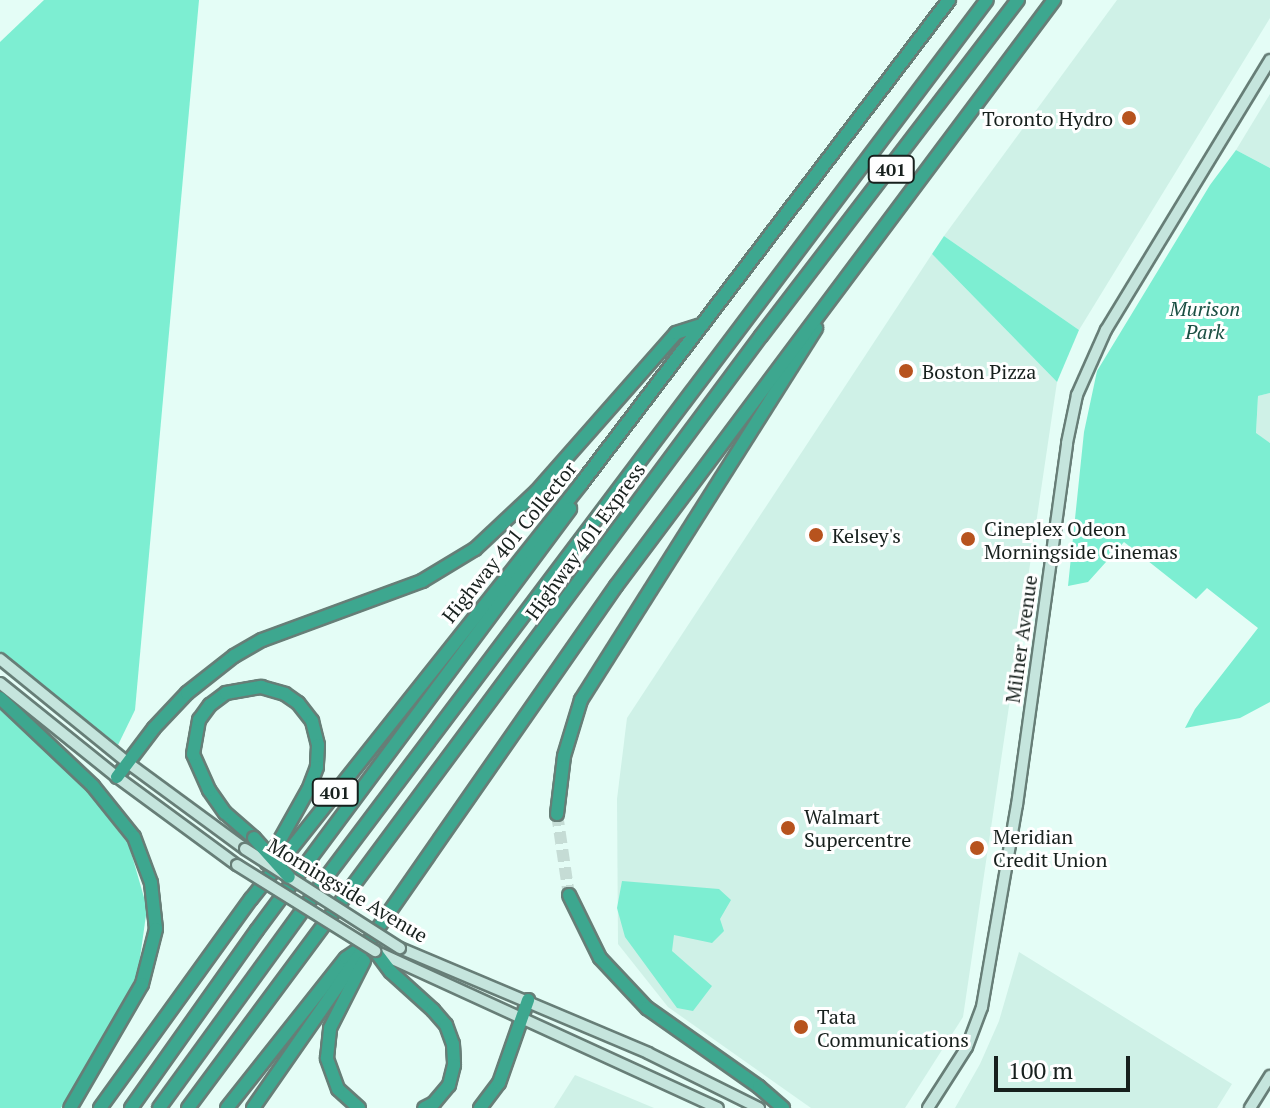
<!DOCTYPE html>
<html>
<head>
<meta charset="utf-8">
<style>
	body { margin:0 }
	#map { position:relative; width:1270px; height:1108px; overflow:hidden; background:#e4fdf6; font-family:"PT Serif",serif }
	div>[style] { position:absolute }
	.built>* { inset:0; background:#cff1e7 }
	.green>* { inset:0; background:#7deed2 }
	.highway-tunnel>* { height:12px; margin-top:-6px; transform-origin:0; background:repeating-linear-gradient(90deg,#c5dcd5 0 12px,transparent 0 18px) }
	.roads { filter:drop-shadow(2px 0 #677e77) drop-shadow(-2px 0 #677e77) drop-shadow(0 2px #677e77) drop-shadow(0 -2px #677e77) }
	.secondary>* { height:10px; margin:-5px; padding:0 5px; transform-origin:5px; border-radius:5px; background:#c5e5dd }
	.highway>* { height:12px; margin:-6px; padding:0 6px; transform-origin:6px; border-radius:6px; background:#3da78f }
	.bridges { filter:drop-shadow(2px 0 #677e77) drop-shadow(-2px 0 #677e77) drop-shadow(0 2px #677e77) drop-shadow(0 -2px #677e77) }
	.secondary-bridge>* { height:10px; margin:-5px; padding:0 5px; transform-origin:5px; border-radius:5px; background:#c5e5dd }
	.highway-bridge>* { height:12px; margin:-6px; padding:0 6px; transform-origin:6px; border-radius:6px; background:#3da78f }
	.dots>* { width:22px; height:22px; translate:-50% -50%; box-sizing:border-box; border:4px solid #fff; border-radius:50% }
	span { translate:-50% -50%; white-space:nowrap; text-align:center; line-height:1.15; -webkit-text-stroke:6px #fff; paint-order:stroke }
	.shield-label span { padding:2px 6px; background:#fff; border:2px solid; border-radius:6px; -webkit-text-stroke-width:0 }
	.shield-label { font-size:18px; color:#17201d; font-weight:700 }
	.poi-label { font-size:20px; color:#17201d }
	.right { translate:-100% -50%; text-align:right }
	.left { translate:0 -50%; text-align:left }
	.park-label { font-size:20px; color:#1a4f43; font-style:italic }
	.street-label { font-size:20px; color:#17201d }
	.scale { position:absolute; left:994px; top:1056px; width:136px; height:36px; box-sizing:border-box; border:4px solid #17201d; border-top:0; padding-left:10px; font-size:24px; line-height:28px; white-space:nowrap; color:#17201d; -webkit-text-stroke:6px #fff; paint-order:stroke }
</style>
</head>
<body>
<div id="map">
	<div class="built">
		<div style="clip-path:polygon(1117px 0,1270px 0,1270px 18px,1079px 330px,944px 236px)"></div>
		<div style="clip-path:polygon(1270px 94px,1270px 168px,1236px 150px)"></div>
		<div style="clip-path:polygon(932px 254px,1057px 382px,963px 1017px,905px 1108px,811px 1108px,668px 1007px,618px 944px,617px 799px,627px 718px)"></div>
		<div style="clip-path:polygon(1270px 393px,1270px 443px,1256px 434px,1258px 396px)"></div>
		<div style="clip-path:polygon(1019px 952px,1232px 1084px,1217px 1108px,955px 1108px,980px 1064px,999px 1021px)"></div>
		<div style="clip-path:polygon(575px 1075px,654px 1108px,554px 1108px)"></div>
	</div>
	<div class="green">
		<div style="clip-path:polygon(44px 0,199px 0,135px 710px,118px 745px,0 652px,0 42px)"></div>
		<div style="clip-path:polygon(1236px 150px,1270px 168px,1270px 393px,1258px 396px,1256px 433px,1270px 443px,1270px 702px,1240px 718px,1185px 728px,1195px 709px,1258px 628px,1207px 588px,1196px 599px,1124px 542px,1088px 582px,1068px 586px,1084px 432px,1097px 371px,1210px 185px)"></div>
		<div style="clip-path:polygon(944px 236px,1079px 330px,1057px 382px,932px 254px)"></div>
		<div style="clip-path:polygon(0 703px,91px 796px,129px 845px,147px 908px,138px 972px,119px 1014px,61px 1108px,0 1108px)"></div>
		<div style="clip-path:polygon(622px 881px,719px 889px,731px 900px,720px 919px,724px 931px,712px 943px,674px 935px,672px 951px,712px 986px,693px 1011px,677px 1008px,625px 937px,617px 908px)"></div>
	</div>
	<div class="highway-tunnel">
		<div style="left:557px;top:814px;width:82px;rotate:81.6deg"></div>
	</div>
	<div class="roads">
		<div class="secondary">
			<div style="left:0;top:659px;width:165px;rotate:39.1deg"></div>
			<div style="left:128px;top:763px;width:145px;rotate:36.3deg"></div>
			<div style="left:0;top:683px;width:150px;rotate:38.8deg"></div>
			<div style="left:117px;top:777px;width:149px;rotate:36.3deg"></div>
			<div style="left:400px;top:948px;width:269px;rotate:22.9deg"></div>
			<div style="left:648px;top:1053px;width:124px;rotate:26.4deg"></div>
			<div style="left:375px;top:951px;width:377px;rotate:24.6deg"></div>
			<div style="left:928px;top:1108px;width:72px;rotate:-57.4deg"></div>
			<div style="left:967px;top:1047px;width:43px;rotate:-69.4deg"></div>
			<div style="left:982px;top:1007px;width:205px;rotate:-80.2deg"></div>
			<div style="left:1017px;top:805px;width:365px;rotate:-82.1deg"></div>
			<div style="left:1067px;top:443px;width:49px;rotate:-78.2deg"></div>
			<div style="left:1077px;top:395px;width:71px;rotate:-66deg"></div>
			<div style="left:1106px;top:330px;width:316px;rotate:-58.7deg"></div>
			<div style="left:1250px;top:1108px;width:38px;rotate:-58deg"></div>
		</div>
		<div class="highway">
			<div style="left:0;top:698px;width:128px;rotate:43.4deg"></div>
			<div style="left:93px;top:786px;width:65px;rotate:51.2deg"></div>
			<div style="left:134px;top:837px;width:49px;rotate:69.7deg"></div>
			<div style="left:151px;top:883px;width:46px;rotate:83.8deg"></div>
			<div style="left:156px;top:929px;width:57px;rotate:104.3deg"></div>
			<div style="left:142px;top:984px;width:143px;rotate:120.1deg"></div>
			<div style="left:117px;top:777px;width:61px;rotate:-52.9deg"></div>
			<div style="left:154px;top:728px;width:48px;rotate:-46.7deg"></div>
			<div style="left:187px;top:693px;width:60px;rotate:-38.2deg"></div>
			<div style="left:234px;top:656px;width:32px;rotate:-30deg"></div>
			<div style="left:262px;top:640px;width:171px;rotate:-20.2deg"></div>
			<div style="left:422px;top:581px;width:62px;rotate:-31.1deg"></div>
			<div style="left:475px;top:549px;width:83px;rotate:-43.1deg"></div>
			<div style="left:536px;top:492px;width:212px;rotate:-48.6deg"></div>
			<div style="left:676px;top:333px;width:28px;rotate:-18deg"></div>
			<div style="left:557px;top:814px;width:58px;rotate:-83.1deg"></div>
			<div style="left:564px;top:756px;width:59px;rotate:-73.1deg"></div>
			<div style="left:581px;top:700px;width:440px;rotate:-57.7deg"></div>
			<div style="left:254px;top:838px;width:38px;rotate:-139deg"></div>
			<div style="left:225px;top:813px;width:28px;rotate:-125deg"></div>
			<div style="left:209px;top:790px;width:39px;rotate:-114deg"></div>
			<div style="left:193px;top:754px;width:35px;rotate:-80deg"></div>
			<div style="left:199px;top:720px;width:19px;rotate:-54deg"></div>
			<div style="left:210px;top:705px;width:20px;rotate:-37deg"></div>
			<div style="left:226px;top:693px;width:36px;rotate:-10deg"></div>
			<div style="left:261px;top:687px;width:25px;rotate:16deg"></div>
			<div style="left:285px;top:694px;width:16px;rotate:35deg"></div>
			<div style="left:298px;top:703px;width:23px;rotate:52deg"></div>
			<div style="left:312px;top:721px;width:25px;rotate:76deg"></div>
			<div style="left:318px;top:745px;width:22px;rotate:93deg"></div>
			<div style="left:317px;top:767px;width:25px;rotate:111deg"></div>
			<div style="left:308px;top:790px;width:84px;rotate:119.3deg"></div>
			<div style="left:569px;top:895px;width:70px;rotate:63.8deg"></div>
			<div style="left:600px;top:958px;width:69px;rotate:46.8deg"></div>
			<div style="left:647px;top:1008px;width:137px;rotate:35.2deg"></div>
			<div style="left:759px;top:1087px;width:32px;rotate:41deg"></div>
			<div style="left:375px;top:951px;width:26px;rotate:53deg"></div>
			<div style="left:391px;top:972px;width:57px;rotate:42.1deg"></div>
			<div style="left:433px;top:1010px;width:20px;rotate:49deg"></div>
			<div style="left:446px;top:1025px;width:20px;rotate:70deg"></div>
			<div style="left:453px;top:1044px;width:21px;rotate:87deg"></div>
			<div style="left:454px;top:1065px;width:21px;rotate:104deg"></div>
			<div style="left:449px;top:1085px;width:23px;rotate:130deg"></div>
			<div style="left:434px;top:1103px;width:11px;rotate:153deg"></div>
			<div style="left:100px;top:1108px;width:258px;rotate:-54.2deg"></div>
			<div style="left:251px;top:899px;width:530px;rotate:-51.51deg"></div>
			<div style="left:581px;top:484px;width:608px;rotate:-52.75deg"></div>
			<div style="left:131px;top:1108px;width:218px;rotate:-54.7deg"></div>
			<div style="left:257px;top:930px;width:525px;rotate:-53.37deg"></div>
			<div style="left:159px;top:1108px;width:288px;rotate:-54deg"></div>
			<div style="left:328px;top:875px;width:1095px;rotate:-53.02deg"></div>
			<div style="left:188px;top:1108px;width:961px;rotate:-53.42deg"></div>
			<div style="left:761px;top:336px;width:423px;rotate:-52.6deg"></div>
			<div style="left:227px;top:1108px;width:191px;rotate:-51.6deg"></div>
			<div style="left:346px;top:958px;width:25px;rotate:-34deg"></div>
			<div style="left:253px;top:1108px;width:636px;rotate:-55.19deg"></div>
			<div style="left:616px;top:586px;width:732px;rotate:-53.22deg"></div>
			<div style="left:359px;top:1108px;width:28px;rotate:-138deg"></div>
			<div style="left:338px;top:1089px;width:33px;rotate:-110deg"></div>
			<div style="left:327px;top:1058px;width:30px;rotate:-84deg"></div>
			<div style="left:330px;top:1028px;width:75px;rotate:-63.1deg"></div>
			<div style="left:480px;top:1108px;width:31px;rotate:-53deg"></div>
			<div style="left:499px;top:1083px;width:88px;rotate:-70.7deg"></div>
		</div>
	</div>
	<div class="bridges">
		<div class="secondary-bridge">
			<div style="left:245px;top:849px;width:184px;rotate:32.6deg"></div>
			<div style="left:237px;top:865px;width:163px;rotate:31.9deg"></div>
		</div>
		<div class="highway-bridge">
			<div style="left:254px;top:838px;width:52px;rotate:48.1deg"></div>
		</div>
	</div>
	<div class="dots">
		<div style="left:1129px;top:118px;background:#b7531e"></div>
		<div style="left:906px;top:371px;background:#b7531e"></div>
		<div style="left:816px;top:535px;background:#b7531e"></div>
		<div style="left:968px;top:539px;background:#b7531e"></div>
		<div style="left:788px;top:828px;background:#b7531e"></div>
		<div style="left:977px;top:848px;background:#b7531e"></div>
		<div style="left:801px;top:1027px;background:#b7531e"></div>
	</div>
	<div class="shield-label">
		<span style="left:891px;top:169px">401</span>
		<span style="left:335px;top:792px">401</span>
	</div>
	<div class="poi-label">
		<span class="right" style="left:1113px;top:118px">Toronto Hydro</span>
		<span class="left" style="left:922px;top:371px">Boston Pizza</span>
		<span class="left" style="left:984px;top:540px">Cineplex Odeon<br>Morningside Cinemas</span>
		<span class="left" style="left:832px;top:535px">Kelsey's</span>
		<span class="left" style="left:804px;top:828px">Walmart<br>Supercentre</span>
		<span class="left" style="left:993px;top:848px">Meridian<br>Credit Union</span>
		<span class="left" style="left:817px;top:1028px">Tata<br>Communications</span>
	</div>
	<div class="park-label">
		<span style="left:1205px;top:320px">Murison<br>Park</span>
	</div>
	<div class="street-label">
		<span style="left:585px;top:541px;rotate:-54deg">Highway 401 Express</span>
		<span style="left:509px;top:542px;rotate:-51deg">Highway 401 Collector</span>
		<span style="left:1021px;top:639px;rotate:-82deg">Milner Avenue</span>
		<span style="left:348px;top:890px;rotate:31deg">Morningside Avenue</span>
	</div>
	<div class="scale">100 m</div>
</div>
</body>
</html>
